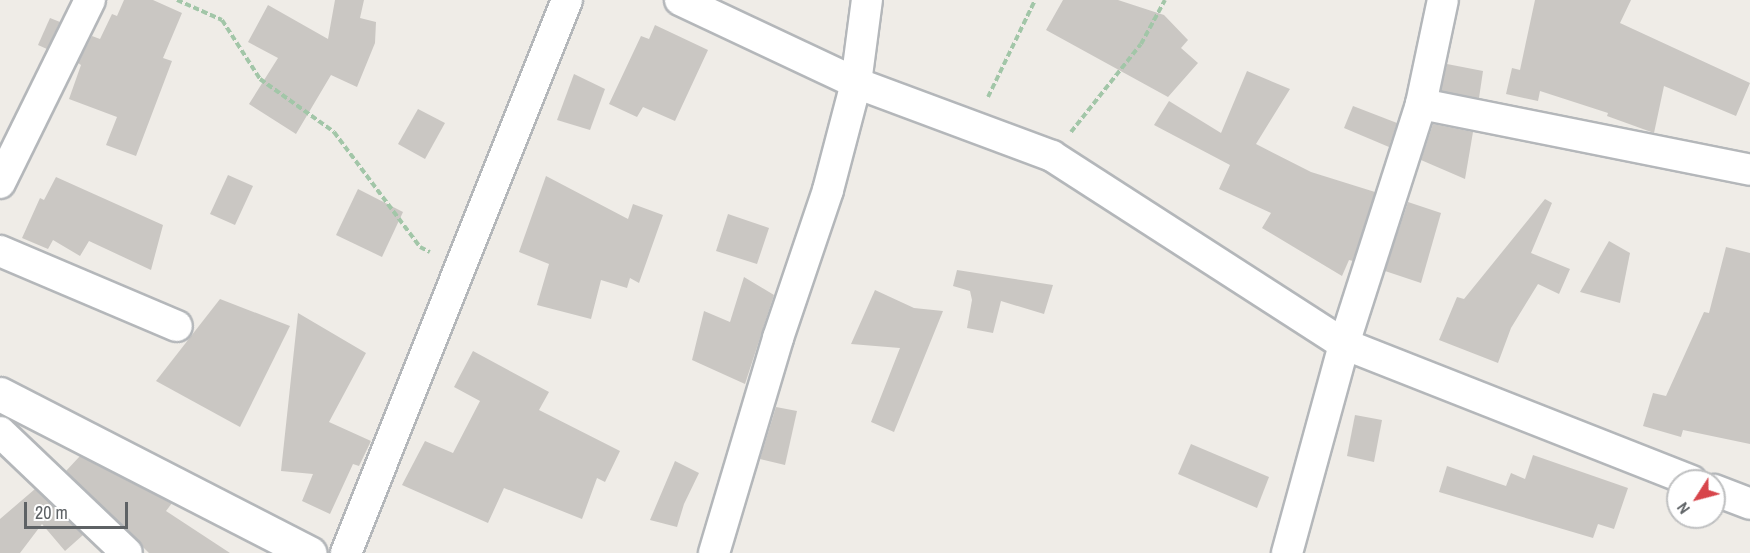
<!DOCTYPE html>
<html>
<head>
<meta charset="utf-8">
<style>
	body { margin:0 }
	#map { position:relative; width:1750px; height:553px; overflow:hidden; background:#efece7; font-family:"Archivo Narrow",sans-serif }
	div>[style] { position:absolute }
	.building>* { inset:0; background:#cac7c3 }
	.path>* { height:4px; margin-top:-2px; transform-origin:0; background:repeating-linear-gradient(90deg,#a2c6a8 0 6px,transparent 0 9px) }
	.roads { filter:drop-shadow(2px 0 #b4b7ba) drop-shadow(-2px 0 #b4b7ba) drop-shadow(0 2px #b4b7ba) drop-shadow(0 -2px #b4b7ba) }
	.street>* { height:30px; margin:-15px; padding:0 15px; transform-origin:15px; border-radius:15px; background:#fff }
	.secondary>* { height:33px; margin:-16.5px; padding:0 16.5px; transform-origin:16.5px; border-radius:16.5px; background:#fff }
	span { translate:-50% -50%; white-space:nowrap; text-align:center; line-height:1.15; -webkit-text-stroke:5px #fff; paint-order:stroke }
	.north { position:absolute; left:1666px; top:469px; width:60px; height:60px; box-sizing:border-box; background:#fff; border:2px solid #bfc0c1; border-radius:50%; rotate:234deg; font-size:16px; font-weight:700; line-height:24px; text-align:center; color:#5e6265 }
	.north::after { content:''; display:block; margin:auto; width:21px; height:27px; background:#d7454b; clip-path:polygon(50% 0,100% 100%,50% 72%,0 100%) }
	.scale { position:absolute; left:24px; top:502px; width:104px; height:27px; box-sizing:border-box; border:3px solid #5e6265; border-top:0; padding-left:8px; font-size:18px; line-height:21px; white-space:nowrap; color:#5e6265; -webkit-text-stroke:4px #fff; paint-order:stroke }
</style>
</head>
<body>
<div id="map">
	<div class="building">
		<div style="clip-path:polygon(124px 0,153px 0,182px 13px,163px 58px,172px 61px,136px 156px,106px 145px,117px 117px,69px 99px,81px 65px,78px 63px,92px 36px,100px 39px,112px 14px,117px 16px)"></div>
		<div style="clip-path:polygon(335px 0,364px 0,360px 18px,376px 22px,375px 43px,357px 87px,331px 75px,296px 134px,249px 104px,278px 58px,248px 42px,268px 5px,328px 39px)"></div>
		<div style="clip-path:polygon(1063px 0,1118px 0,1164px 15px,1188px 40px,1181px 48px,1198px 63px,1168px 97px,1046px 30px)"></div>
		<div style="clip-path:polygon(1535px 0,1631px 0,1620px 23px,1750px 83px,1736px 116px,1664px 86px,1654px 133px,1607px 116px,1608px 113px,1540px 91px,1538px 101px,1506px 94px,1512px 68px,1520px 70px)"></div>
		<div style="clip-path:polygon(50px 18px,60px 22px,47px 49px,38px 45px)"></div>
		<div style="clip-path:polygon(655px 25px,708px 50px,675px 121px,643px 107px,637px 117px,609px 104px,641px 36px,649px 39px)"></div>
		<div style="clip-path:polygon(1447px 64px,1483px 71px,1479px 98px,1441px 91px)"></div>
		<div style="clip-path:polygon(1247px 71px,1290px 89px,1256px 144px,1311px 172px,1375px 192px,1353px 261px,1349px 260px,1342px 276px,1262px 228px,1271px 213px,1219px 189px,1230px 165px,1154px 125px,1169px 101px,1221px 133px)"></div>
		<div style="clip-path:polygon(574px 74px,605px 89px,590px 130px,557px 120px)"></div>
		<div style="clip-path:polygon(1353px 106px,1397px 123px,1389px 147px,1344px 128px)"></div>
		<div style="clip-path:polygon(418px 109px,445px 123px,425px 159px,398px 144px)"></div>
		<div style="clip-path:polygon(1433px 124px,1473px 132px,1465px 179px,1421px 160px)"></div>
		<div style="clip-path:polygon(228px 175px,253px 186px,235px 225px,210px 214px)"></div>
		<div style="clip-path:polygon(546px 176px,628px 219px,633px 204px,663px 215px,639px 283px,630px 278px,627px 288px,601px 280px,591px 319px,537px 305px,549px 264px,519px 252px)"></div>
		<div style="clip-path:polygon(56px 177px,163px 225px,151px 270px,89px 241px,80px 256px,53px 240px,48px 249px,22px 238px,40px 198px,44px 200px)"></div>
		<div style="clip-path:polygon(358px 189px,403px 212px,382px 257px,336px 235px)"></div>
		<div style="clip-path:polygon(1545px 199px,1552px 203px,1531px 253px,1570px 269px,1559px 294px,1538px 284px,1511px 328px,1498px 363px,1439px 340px,1457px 297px,1464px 299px)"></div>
		<div style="clip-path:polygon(1408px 202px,1441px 213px,1421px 283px,1385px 271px)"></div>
		<div style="clip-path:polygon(728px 214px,769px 228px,757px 264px,716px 251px)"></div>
		<div style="clip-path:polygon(1609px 241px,1630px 253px,1620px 303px,1580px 292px)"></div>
		<div style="clip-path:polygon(1726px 247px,1750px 253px,1750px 444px,1683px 430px,1681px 437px,1643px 426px,1653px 393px,1666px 396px,1704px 312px,1709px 313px)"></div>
		<div style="clip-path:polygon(957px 270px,1053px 285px,1044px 314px,1001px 301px,993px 333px,967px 328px,972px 300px,970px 291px,953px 286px)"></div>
		<div style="clip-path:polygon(744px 277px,774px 295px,745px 384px,692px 360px,704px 311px,730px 322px)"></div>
		<div style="clip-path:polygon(875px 290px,914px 308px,943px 311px,894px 432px,871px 422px,900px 348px,851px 344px)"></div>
		<div style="clip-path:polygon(220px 299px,290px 326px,240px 427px,156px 381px)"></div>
		<div style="clip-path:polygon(298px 313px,366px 353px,329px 422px,371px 441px,359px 466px,353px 464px,330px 514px,302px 501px,313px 474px,281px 471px)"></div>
		<div style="clip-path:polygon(473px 351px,549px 392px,539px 410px,620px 451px,605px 482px,597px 478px,582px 519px,504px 488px,488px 523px,402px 485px,425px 441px,453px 453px,480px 401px,454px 387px)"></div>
		<div style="clip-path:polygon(776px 407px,797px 411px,785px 465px,760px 459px)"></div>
		<div style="clip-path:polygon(1355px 415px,1382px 420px,1374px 462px,1347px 456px)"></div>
		<div style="clip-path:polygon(1191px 444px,1269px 477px,1257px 508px,1178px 474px)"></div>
		<div style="clip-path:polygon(1533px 455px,1628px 488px,1614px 529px,1598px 524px,1593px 538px,1439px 492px,1447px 466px,1506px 486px,1511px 473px,1525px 479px)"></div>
		<div style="clip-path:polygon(80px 456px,172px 503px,166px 511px,230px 553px,149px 553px,66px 471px)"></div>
		<div style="clip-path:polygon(675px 461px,699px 473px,684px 504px,677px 527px,650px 520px)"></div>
		<div style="clip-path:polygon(35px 489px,83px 535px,65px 551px,42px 524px,20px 553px,0 553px,0 519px)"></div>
	</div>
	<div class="path">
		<div style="left:177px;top:0;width:49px;rotate:24deg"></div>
		<div style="left:222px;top:20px;width:70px;rotate:57.2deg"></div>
		<div style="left:260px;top:79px;width:91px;rotate:35.6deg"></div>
		<div style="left:334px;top:132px;width:144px;rotate:53.2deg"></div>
		<div style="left:420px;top:247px;width:11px;rotate:27deg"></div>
		<div style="left:988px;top:97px;width:108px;rotate:-64.1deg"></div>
		<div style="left:1071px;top:132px;width:112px;rotate:-51.5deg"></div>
		<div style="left:1141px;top:44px;width:50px;rotate:-61.4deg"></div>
	</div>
	<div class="roads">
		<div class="street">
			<div style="left:680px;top:0;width:195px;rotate:25.2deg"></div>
			<div style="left:856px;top:83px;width:209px;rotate:20.4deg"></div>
			<div style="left:1052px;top:156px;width:347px;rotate:32.8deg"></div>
			<div style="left:1344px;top:344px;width:373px;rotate:21.5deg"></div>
			<div style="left:1421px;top:104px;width:336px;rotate:11.3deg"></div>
			<div style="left:0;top:183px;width:204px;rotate:-63.8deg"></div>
			<div style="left:0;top:251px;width:192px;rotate:23deg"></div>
			<div style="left:0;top:432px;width:175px;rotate:43.6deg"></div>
			<div style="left:1714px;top:490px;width:39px;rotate:21deg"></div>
			<div style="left:346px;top:553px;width:596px;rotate:-68.22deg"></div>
			<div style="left:714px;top:553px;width:224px;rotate:-73.4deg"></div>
			<div style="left:778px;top:338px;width:156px;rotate:-71.3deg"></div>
			<div style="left:828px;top:190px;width:111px;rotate:-75.3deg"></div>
			<div style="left:856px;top:83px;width:84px;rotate:-82.5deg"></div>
			<div style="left:1287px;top:553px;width:217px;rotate:-74.7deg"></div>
			<div style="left:1344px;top:344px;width:252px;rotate:-72.2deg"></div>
			<div style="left:1421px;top:104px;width:106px;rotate:-78.1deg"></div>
		</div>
		<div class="secondary">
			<div style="left:0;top:394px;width:348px;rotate:27.2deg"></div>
		</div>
	</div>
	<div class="north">N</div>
	<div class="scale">20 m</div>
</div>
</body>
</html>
